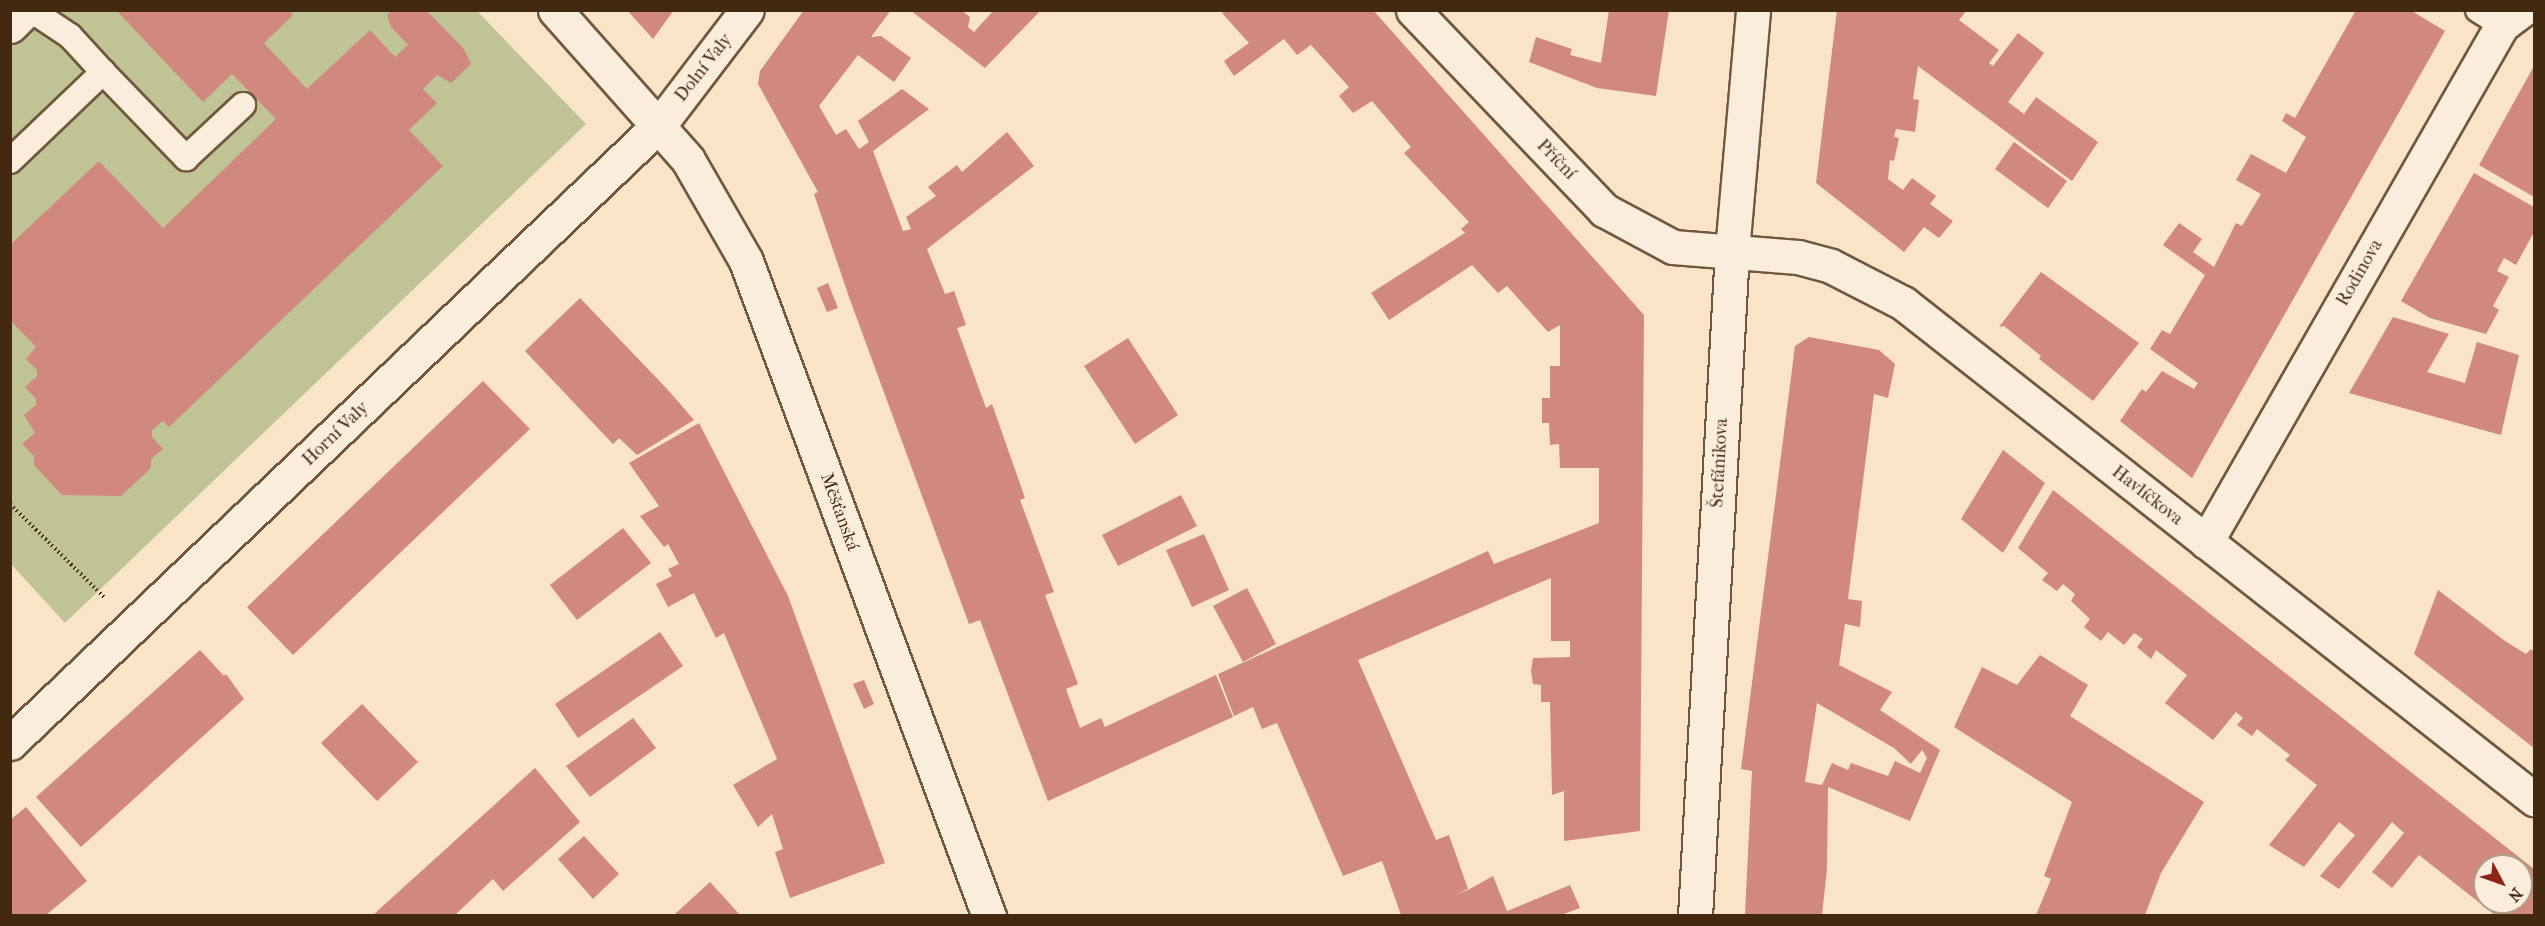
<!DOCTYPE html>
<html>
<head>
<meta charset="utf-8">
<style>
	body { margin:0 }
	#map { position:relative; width:2545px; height:926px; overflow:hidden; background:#f9e4c8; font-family:"IM FELL French Canon",serif }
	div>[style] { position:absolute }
	.green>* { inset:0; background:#c0c394 }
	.building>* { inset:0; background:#d0887f }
	.path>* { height:4px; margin-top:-2px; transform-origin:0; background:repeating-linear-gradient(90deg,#43290f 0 1.5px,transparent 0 4.5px) }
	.roads { filter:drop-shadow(2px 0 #70583d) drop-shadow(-2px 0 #70583d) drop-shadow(0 2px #70583d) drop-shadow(0 -2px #70583d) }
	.service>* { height:24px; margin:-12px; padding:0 12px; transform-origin:12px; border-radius:12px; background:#fbeddb }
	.pedestrian>* { height:33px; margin:-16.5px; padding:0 16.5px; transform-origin:16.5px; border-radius:16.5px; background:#fbeddb }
	.minor>* { height:33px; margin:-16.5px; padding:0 16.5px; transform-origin:16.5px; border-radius:16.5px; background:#fbeddb }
	.secondary>* { height:33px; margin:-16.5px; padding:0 16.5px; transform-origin:16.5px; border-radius:16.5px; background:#fbeddb }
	span { translate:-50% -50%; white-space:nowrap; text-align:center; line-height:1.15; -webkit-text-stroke:6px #fbeddb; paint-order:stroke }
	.street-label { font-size:18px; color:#43290f }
	.frame { position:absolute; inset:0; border:12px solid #43290f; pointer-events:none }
	.north { position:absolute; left:2473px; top:854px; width:60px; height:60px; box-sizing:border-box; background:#fbeddb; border:2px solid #b19f89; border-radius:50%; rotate:131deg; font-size:16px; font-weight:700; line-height:24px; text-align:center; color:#43290f }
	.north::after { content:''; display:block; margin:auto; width:21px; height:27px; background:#8f2418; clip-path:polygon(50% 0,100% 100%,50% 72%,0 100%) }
</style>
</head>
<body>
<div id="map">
	<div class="green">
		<div style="clip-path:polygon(11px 11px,477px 11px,586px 124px,65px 623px,11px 564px)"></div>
	</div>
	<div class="building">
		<div style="clip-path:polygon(116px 10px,289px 10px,293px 15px,264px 43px,307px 89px,370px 30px,395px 57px,408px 45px,391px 27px,387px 15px,393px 10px,426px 10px,464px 49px,471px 64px,451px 83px,437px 75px,423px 89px,437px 103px,409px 130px,443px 166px,169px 427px,163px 421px,152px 430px,152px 437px,163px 449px,151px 459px,151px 468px,121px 496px,62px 495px,34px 465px,34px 456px,22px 444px,35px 433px,24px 415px,36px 405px,36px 399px,25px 387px,37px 376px,37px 370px,26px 359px,36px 347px,10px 320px,10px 245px,99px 161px,163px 228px,276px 119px,232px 74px,203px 102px)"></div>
		<div style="clip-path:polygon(627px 10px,674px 10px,653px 39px)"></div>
		<div style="clip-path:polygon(804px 10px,891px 10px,871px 37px,881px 36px,911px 58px,894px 82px,858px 55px,819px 106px,836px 135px,846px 129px,859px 149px,869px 142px,858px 121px,902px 89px,929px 109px,873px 151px,903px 231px,911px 229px,906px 217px,936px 196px,928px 187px,957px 165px,962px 172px,1007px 132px,1034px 166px,927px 249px,945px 294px,954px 291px,966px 325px,957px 328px,986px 408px,992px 404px,1025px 498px,1020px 500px,1054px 592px,1045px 595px,1078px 684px,1066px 689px,1080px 728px,1101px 718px,1105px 727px,1216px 675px,1233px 717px,1048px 801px,980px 620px,969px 624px,849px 297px,814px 194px,818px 192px,758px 84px,760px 71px)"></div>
		<div style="clip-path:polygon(910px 10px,961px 10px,970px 17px,968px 27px,974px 32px,994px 10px,1041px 10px,985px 68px)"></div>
		<div style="clip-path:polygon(1226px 10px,1373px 10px,1644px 315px,1640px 831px,1564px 841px,1564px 791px,1552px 795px,1550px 702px,1541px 702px,1541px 685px,1533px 684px,1531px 671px,1533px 658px,1570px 657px,1570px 641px,1551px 641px,1551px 578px,1358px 660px,1436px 840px,1449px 835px,1468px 889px,1455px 895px,1468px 890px,1493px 876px,1507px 911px,1570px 885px,1580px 908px,1561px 915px,1401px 915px,1382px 861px,1343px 876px,1277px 723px,1262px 729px,1253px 707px,1234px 716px,1218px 674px,1488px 551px,1494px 564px,1599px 523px,1599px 468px,1560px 468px,1559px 444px,1550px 445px,1549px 423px,1542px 423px,1542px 398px,1550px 398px,1550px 366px,1560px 366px,1560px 325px,1548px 332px,1507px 286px,1498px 293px,1472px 265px,1389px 320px,1371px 293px,1465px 233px,1461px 229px,1469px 222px,1404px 153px,1411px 147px,1372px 101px,1353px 113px,1339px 96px,1349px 87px,1311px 45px,1297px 55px,1284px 39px,1234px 76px,1224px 61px,1249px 43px,1222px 13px)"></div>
		<div style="clip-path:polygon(1609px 10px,1669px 10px,1656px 96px,1597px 88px,1529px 62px,1536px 37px,1572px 49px,1570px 55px,1601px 63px)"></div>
		<div style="clip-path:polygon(1837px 10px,1967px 10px,1959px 20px,1999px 50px,1989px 63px,1993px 66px,2018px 33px,2044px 53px,2008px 102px,2024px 114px,2036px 97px,2098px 142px,2072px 181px,1918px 66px,1913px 99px,1919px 100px,1915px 132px,1896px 129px,1894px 137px,1899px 138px,1894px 161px,1890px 160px,1888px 179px,1903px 190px,1912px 178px,1936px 196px,1930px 204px,1953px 221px,1939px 238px,1924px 227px,1904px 252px,1816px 183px)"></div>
		<div style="clip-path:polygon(2356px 10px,2410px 10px,2445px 31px,2192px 478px,2120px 421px,2142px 389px,2146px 392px,2162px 371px,2194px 389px,2198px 383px,2150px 349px,2162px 330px,2170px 334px,2205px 275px,2163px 245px,2179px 223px,2202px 239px,2193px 252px,2214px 267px,2236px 223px,2242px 226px,2261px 194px,2236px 180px,2251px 154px,2286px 173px,2306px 137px,2282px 121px,2286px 113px,2295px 118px)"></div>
		<div style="clip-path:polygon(2534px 66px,2534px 197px,2479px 165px)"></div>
		<div style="clip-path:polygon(2014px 142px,2067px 181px,2048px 208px,1995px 169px)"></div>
		<div style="clip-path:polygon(2474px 173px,2534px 207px,2534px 232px,2516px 265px,2504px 258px,2497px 271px,2509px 277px,2493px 306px,2499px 310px,2486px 334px,2430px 318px,2401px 301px)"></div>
		<div style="clip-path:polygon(2041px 272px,2139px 343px,2093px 401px,2039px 359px,2041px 356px,2004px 326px,1999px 327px)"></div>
		<div style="clip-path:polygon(828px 283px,838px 308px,827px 312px,817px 288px)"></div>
		<div style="clip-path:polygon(580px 298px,668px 390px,694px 420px,637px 455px,619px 438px,613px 444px,525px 351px)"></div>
		<div style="clip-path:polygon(2393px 317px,2449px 334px,2427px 372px,2465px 383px,2477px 342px,2519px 355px,2501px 435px,2349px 393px)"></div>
		<div style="clip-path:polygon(evenodd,1809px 337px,1879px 350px,1895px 364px,1888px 398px,1874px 394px,1848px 599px,1862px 601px,1860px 627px,1845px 624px,1839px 665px,1892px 692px,1880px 710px,1940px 750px,1910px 821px,1828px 787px,1827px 869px,1822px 915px,1745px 915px,1752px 771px,1741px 769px,1795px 346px,1809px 337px,1817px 703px,1894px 748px,1911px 764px,1922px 750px,1927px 758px,1920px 773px,1895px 761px,1888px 776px,1851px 763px,1848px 770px,1832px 763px,1822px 785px,1805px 782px,1817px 703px)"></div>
		<div style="clip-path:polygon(1128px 338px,1178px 415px,1135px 444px,1084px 366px)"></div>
		<div style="clip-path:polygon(483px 381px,530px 429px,293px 655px,247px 607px)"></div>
		<div style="clip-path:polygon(699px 423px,788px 596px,885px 863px,790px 898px,775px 852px,783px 849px,772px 814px,758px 827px,733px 785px,777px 759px,724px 633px,716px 638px,694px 593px,668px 607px,656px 584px,672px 576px,668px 569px,679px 564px,668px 544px,664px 547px,640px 516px,659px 506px,629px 463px)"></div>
		<div style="clip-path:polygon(2003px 450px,2045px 483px,2003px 553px,1961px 519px)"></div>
		<div style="clip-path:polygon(evenodd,2053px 490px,2534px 869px,2534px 915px,2495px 915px,2419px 855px,2392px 888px,2372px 872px,2404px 833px,2392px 822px,2339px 889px,2320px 876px,2355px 835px,2339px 822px,2304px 867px,2269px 845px,2317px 785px,2285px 760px,2290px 755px,2257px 729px,2252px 736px,2237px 725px,2243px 718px,2236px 712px,2213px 740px,2165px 703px,2187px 675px,2156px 650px,2151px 659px,2137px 647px,2143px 639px,2134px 633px,2124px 645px,2108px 632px,2101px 641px,2084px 627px,2090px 619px,2071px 601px,2075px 594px,2063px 584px,2057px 591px,2042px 580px,2048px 573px,2018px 548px,2053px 490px,2485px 866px,2521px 866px,2521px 902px,2485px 902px,2485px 866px)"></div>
		<div style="clip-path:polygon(1181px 495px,1197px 526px,1118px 566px,1102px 535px)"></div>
		<div style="clip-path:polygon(623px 528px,651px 563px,577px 620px,550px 585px)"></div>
		<div style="clip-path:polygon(1204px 534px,1229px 590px,1192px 607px,1166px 550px)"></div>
		<div style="clip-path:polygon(1247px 588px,1276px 644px,1243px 662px,1213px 606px)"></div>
		<div style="clip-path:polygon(2438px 590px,2505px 641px,2526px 654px,2531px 649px,2534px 652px,2534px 748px,2414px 654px)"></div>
		<div style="clip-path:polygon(660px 632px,683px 666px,578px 738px,555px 704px)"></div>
		<div style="clip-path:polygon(200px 650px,224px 676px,226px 674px,244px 699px,81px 847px,36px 797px)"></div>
		<div style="clip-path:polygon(2040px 655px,2088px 685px,2070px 716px,2204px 802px,2161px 873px,2145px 915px,2036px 915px,2051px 879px,2044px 876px,2072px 802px,1954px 727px,1982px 667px,2017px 685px)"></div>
		<div style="clip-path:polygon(864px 680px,874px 704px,864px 709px,853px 684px)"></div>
		<div style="clip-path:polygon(362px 704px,418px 762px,377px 801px,321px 743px)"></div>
		<div style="clip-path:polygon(633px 718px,656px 748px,590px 797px,566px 766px)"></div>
		<div style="clip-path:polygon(535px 768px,580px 822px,503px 891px,493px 879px,455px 915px,373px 915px)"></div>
		<div style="clip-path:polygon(26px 807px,87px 881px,46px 915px,10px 915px,10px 820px)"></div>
		<div style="clip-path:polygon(584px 836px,619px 874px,593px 899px,558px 859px)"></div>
		<div style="clip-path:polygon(710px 882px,740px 915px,674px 915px)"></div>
	</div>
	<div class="path">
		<div style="left:10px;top:504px;width:132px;rotate:44.7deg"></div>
	</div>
	<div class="roads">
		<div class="service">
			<div style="left:2478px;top:10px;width:28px;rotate:32deg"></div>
			<div style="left:103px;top:72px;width:120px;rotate:46deg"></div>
			<div style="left:186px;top:158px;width:78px;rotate:-42.9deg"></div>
			<div style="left:10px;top:161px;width:129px;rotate:-43.7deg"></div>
			<div style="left:103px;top:72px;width:49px;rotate:-132.5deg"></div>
			<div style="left:70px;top:36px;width:47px;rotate:-146.3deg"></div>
		</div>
		<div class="pedestrian">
			<div style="left:660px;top:124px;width:143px;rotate:-52.7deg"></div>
		</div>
		<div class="minor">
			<div style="left:555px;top:10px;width:200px;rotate:48.4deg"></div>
			<div style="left:688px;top:160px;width:116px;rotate:60.1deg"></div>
			<div style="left:746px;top:261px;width:699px;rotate:69.65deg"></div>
			<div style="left:1413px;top:10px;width:277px;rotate:46.3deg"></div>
			<div style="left:1604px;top:210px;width:78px;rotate:28.2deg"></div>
			<div style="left:1673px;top:247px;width:125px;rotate:4.6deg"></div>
			<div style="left:1798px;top:257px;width:34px;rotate:15deg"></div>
			<div style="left:1831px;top:266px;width:81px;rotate:27.2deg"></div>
			<div style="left:1903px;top:303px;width:803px;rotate:38.17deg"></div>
			<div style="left:10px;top:26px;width:23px;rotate:-45deg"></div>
			<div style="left:2206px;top:542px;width:596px;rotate:-60.21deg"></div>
			<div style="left:2502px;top:25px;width:25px;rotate:-37deg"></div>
			<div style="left:10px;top:743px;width:898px;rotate:-43.6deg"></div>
		</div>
		<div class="secondary">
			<div style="left:1695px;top:916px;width:666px;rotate:-86.82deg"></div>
			<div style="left:1732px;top:251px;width:242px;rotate:-85deg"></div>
		</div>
	</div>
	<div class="street-label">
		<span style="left:704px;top:68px;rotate:-52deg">Dolní Valy</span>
		<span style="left:1556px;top:160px;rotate:46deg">Příční</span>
		<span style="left:2360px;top:273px;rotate:-60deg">Rodinova</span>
		<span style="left:336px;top:434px;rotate:-44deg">Horní Valy</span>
		<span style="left:1720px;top:463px;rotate:-87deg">Štefánikova</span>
		<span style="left:2147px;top:496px;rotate:38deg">Havlíčkova</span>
		<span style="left:839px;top:512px;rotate:70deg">Měšťanská</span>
	</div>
	<div class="frame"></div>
	<div class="north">N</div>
</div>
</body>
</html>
